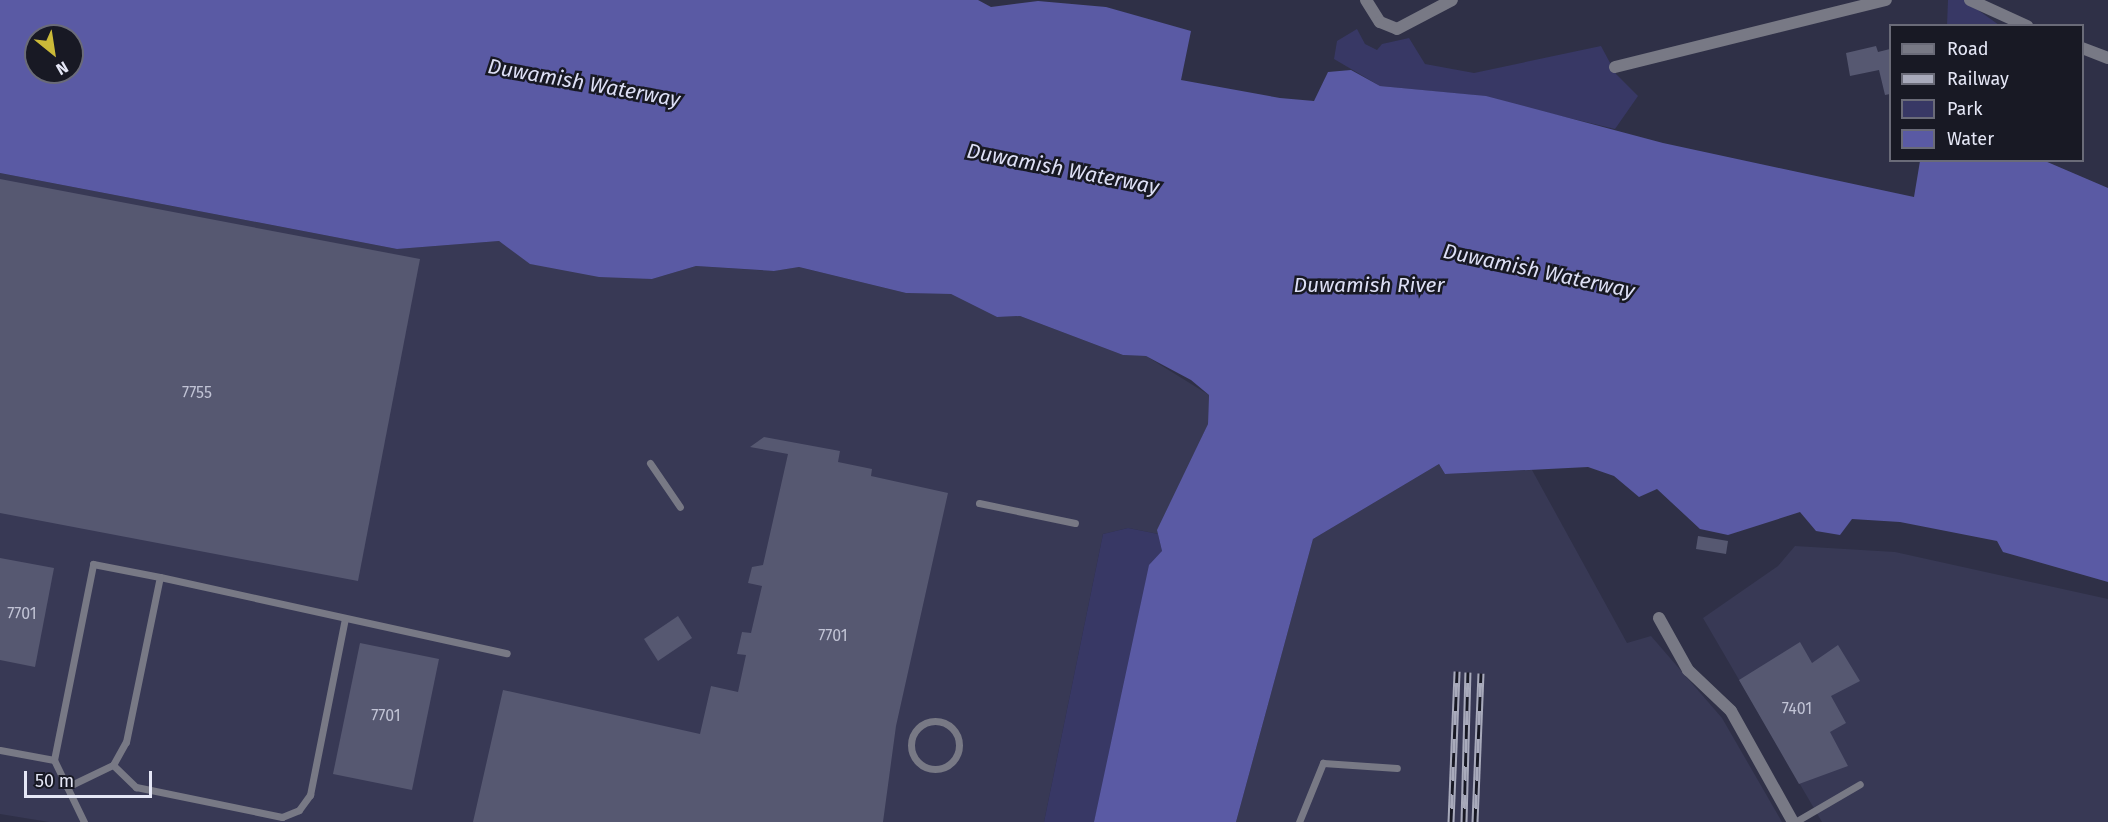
<!DOCTYPE html>
<html>
<head>
<meta charset="utf-8">
<style>
	body { margin:0 }
	#map { position:relative; width:2108px; height:822px; overflow:hidden; background:#2f3047; font-family:"Fira Sans",sans-serif }
	div>[style] { position:absolute }
	.built>* { inset:0; background:#383955 }
	.green>* { inset:0; background:#383865 }
	.water>* { inset:0; background:#5a5aa4 }
	.building>* { inset:0; background:#565871 }
	.service>* { height:7px; margin:-3.5px; padding:0 3.5px; transform-origin:3.5px; border-radius:3.5px; background:#787985 }
	.service>.ring { margin:-3.5px; padding:0; box-sizing:content-box; background:none; border:7px solid #787985; border-radius:50% }
	.minor>* { height:12px; margin:-6px; padding:0 6px; transform-origin:6px; border-radius:6px; background:#787985 }
	.rail>* { height:7px; margin-top:-3.5px; transform-origin:0; background:repeating-linear-gradient(90deg,#181924 0 14px,#a8aabb 0 28px); box-sizing:border-box; border-block:2px solid #a8aabb }
	span { translate:-50% -50%; white-space:nowrap; text-align:center; line-height:1.15; -webkit-text-stroke:5px #181924; paint-order:stroke }
	.number-label { font-size:16px; color:#c1c3d5 }
	.number-label span { -webkit-text-stroke-width:0 }
	.water-label { font-size:21px; color:#dddff5; font-style:italic }
	.legend { position:absolute; left:1889px; top:24px; width:195px; height:138px; box-sizing:border-box; background:#181924; border:2px solid #6a6b78; margin:0; padding:8px 10px; list-style:none; font-size:18px; color:#e5e7f6 }
	.legend li { display:flex; align-items:center; gap:12px; height:30px }
	.legend b { width:30px; border:2px solid #6a6b78 }
	.north { position:absolute; left:24px; top:24px; width:60px; height:60px; box-sizing:border-box; background:#181924; border:2px solid #6a6b78; border-radius:50%; rotate:150deg; font-size:16px; font-weight:700; line-height:24px; text-align:center; color:#e5e7f6 }
	.north::after { content:''; display:block; margin:auto; width:21px; height:27px; background:#cbba39; clip-path:polygon(50% 0,100% 100%,50% 72%,0 100%) }
	.scale { position:absolute; left:24px; top:771px; width:128px; height:27px; box-sizing:border-box; border:3px solid #e5e7f6; border-top:0; padding-left:8px; font-size:18px; line-height:21px; white-space:nowrap; color:#e5e7f6; -webkit-text-stroke:4px #181924; paint-order:stroke }
</style>
</head>
<body>
<div id="map">
	<div class="built">
		<div style="clip-path:polygon(0 173px,397px 249px,499px 241px,531px 264px,652px 279px,696px 266px,773px 271px,799px 267px,906px 293px,951px 294px,997px 317px,1020px 316px,1123px 355px,1146px 356px,1209px 395px,1208px 424px,1158px 534px,1128px 528px,1103px 534px,1044px 822px,49px 822px,0 814px)"></div>
		<div style="clip-path:polygon(1439px 464px,1445px 474px,1532px 470px,1627px 643px,1651px 636px,1722px 718px,1782px 822px,1236px 822px,1313px 539px)"></div>
		<div style="clip-path:polygon(1795px 546px,1895px 552px,2108px 599px,2108px 822px,1822px 822px,1703px 618px,1778px 566px)"></div>
	</div>
	<div class="green">
		<div style="clip-path:polygon(1948px 0,1964px 0,1999px 25px,1947px 26px)"></div>
		<div style="clip-path:polygon(1357px 29px,1365px 44px,1377px 50px,1382px 44px,1409px 38px,1425px 64px,1474px 73px,1601px 46px,1616px 74px,1638px 96px,1615px 129px,1473px 95px,1380px 86px,1334px 59px,1337px 41px)"></div>
		<div style="clip-path:polygon(1128px 528px,1158px 534px,1162px 551px,1094px 822px,1044px 822px,1103px 534px)"></div>
	</div>
	<div class="water">
		<div style="clip-path:polygon(evenodd,0 0,978px 0,991px 7px,1038px 1px,1106px 7px,1191px 31px,1181px 80px,1280px 98px,1314px 101px,1328px 72px,1351px 70px,1380px 86px,1486px 96px,1663px 143px,1914px 197px,1920px 161px,2045px 161px,2108px 188px,2108px 582px,2003px 552px,1997px 541px,1900px 522px,1852px 519px,1840px 535px,1816px 531px,1800px 512px,1728px 535px,1700px 529px,1657px 489px,1639px 497px,1614px 476px,1588px 467px,1445px 474px,1439px 464px,1313px 539px,1236px 822px,1094px 822px,1149px 565px,1162px 551px,1157px 530px,1208px 424px,1209px 395px,1191px 380px,1146px 356px,1123px 355px,1020px 316px,997px 317px,951px 294px,906px 293px,799px 267px,774px 271px,696px 266px,652px 279px,599px 277px,530px 264px,499px 241px,397px 249px,0 173px,0 0,36px 36px,72px 36px,72px 72px,36px 72px,36px 36px)"></div>
	</div>
	<div class="building">
		<div style="clip-path:polygon(1876px 46px,1878px 52px,1890px 49px,1890px 94px,1885px 95px,1879px 70px,1850px 76px,1846px 53px)"></div>
		<div style="clip-path:polygon(0 179px,420px 259px,358px 581px,0 513px)"></div>
		<div style="clip-path:polygon(764px 437px,840px 451px,838px 462px,872px 469px,871px 476px,948px 493px,896px 726px,883px 822px,473px 822px,503px 690px,700px 734px,711px 686px,738px 692px,746px 655px,737px 654px,742px 632px,751px 633px,762px 586px,748px 583px,752px 567px,763px 565px,788px 454px,750px 447px)"></div>
		<div style="clip-path:polygon(1698px 536px,1728px 541px,1726px 554px,1696px 549px)"></div>
		<div style="clip-path:polygon(0 558px,54px 568px,35px 667px,0 660px)"></div>
		<div style="clip-path:polygon(678px 616px,692px 638px,658px 661px,644px 639px)"></div>
		<div style="clip-path:polygon(1800px 642px,1812px 663px,1838px 645px,1860px 681px,1831px 696px,1846px 723px,1830px 732px,1848px 766px,1799px 784px,1739px 680px)"></div>
		<div style="clip-path:polygon(360px 643px,439px 659px,412px 790px,333px 774px)"></div>
	</div>
	<div class="service">
		<div style="left:650px;top:463px;width:53px;rotate:55.7deg"></div>
		<div style="left:979px;top:503px;width:98px;rotate:11.8deg"></div>
		<div class="ring" style="left:911px;top:721px;width:41px;height:41px"></div>
		<div style="left:0;top:750px;width:55px;rotate:10.5deg"></div>
		<div style="left:113px;top:765px;width:32px;rotate:44deg"></div>
		<div style="left:136px;top:787px;width:149px;rotate:11.6deg"></div>
		<div style="left:282px;top:817px;width:18px;rotate:-22deg"></div>
		<div style="left:299px;top:810px;width:19px;rotate:-54deg"></div>
		<div style="left:310px;top:795px;width:179px;rotate:-78.8deg"></div>
		<div style="left:67px;top:787px;width:51px;rotate:-25.6deg"></div>
		<div style="left:113px;top:765px;width:26px;rotate:-61deg"></div>
		<div style="left:126px;top:742px;width:168px;rotate:-78.4deg"></div>
		<div style="left:160px;top:577px;width:355px;rotate:12.4deg"></div>
		<div style="left:84px;top:822px;width:69px;rotate:-115.8deg"></div>
		<div style="left:54px;top:760px;width:200px;rotate:-78.7deg"></div>
		<div style="left:93px;top:564px;width:68px;rotate:11deg"></div>
		<div style="left:1299px;top:822px;width:64px;rotate:-67.9deg"></div>
		<div style="left:1323px;top:763px;width:74px;rotate:3.9deg"></div>
		<div style="left:1795px;top:822px;width:75px;rotate:-30.3deg"></div>
	</div>
	<div class="minor">
		<div style="left:1366px;top:0;width:26px;rotate:58deg"></div>
		<div style="left:1380px;top:22px;width:18px;rotate:22deg"></div>
		<div style="left:1397px;top:29px;width:62px;rotate:-27.8deg"></div>
		<div style="left:1970px;top:0;width:63px;rotate:24.5deg"></div>
		<div style="left:2082px;top:48px;width:28px;rotate:21deg"></div>
		<div style="left:1615px;top:67px;width:279px;rotate:-13.9deg"></div>
		<div style="left:1659px;top:618px;width:60px;rotate:60.9deg"></div>
		<div style="left:1688px;top:670px;width:59px;rotate:43.6deg"></div>
		<div style="left:1731px;top:711px;width:127px;rotate:60.8deg"></div>
	</div>
	<div class="rail">
		<div style="left:1451px;top:822px;width:151px;rotate:-87.7deg"></div>
		<div style="left:1464px;top:822px;width:150px;rotate:-88.5deg"></div>
		<div style="left:1475px;top:822px;width:149px;rotate:-87.7deg"></div>
	</div>
	<div class="number-label">
		<span style="left:197px;top:393px">7755</span>
		<span style="left:22px;top:614px">7701</span>
		<span style="left:833px;top:636px">7701</span>
		<span style="left:1797px;top:709px">7401</span>
		<span style="left:386px;top:716px">7701</span>
	</div>
	<div class="water-label">
		<span style="left:584px;top:83px;rotate:10deg">Duwamish Waterway</span>
		<span style="left:1063px;top:169px;rotate:11deg">Duwamish Waterway</span>
		<span style="left:1539px;top:271px;rotate:12deg">Duwamish Waterway</span>
		<span style="left:1369px;top:285px">Duwamish River</span>
	</div>
	<ul class="legend">
	<li><b style="height:8px;background:#787985"></b>Road</li>
	<li><b style="height:8px;background:#a8aabb"></b>Railway</li>
	<li><b style="height:16px;background:#383865"></b>Park</li>
	<li><b style="height:16px;background:#5a5aa4"></b>Water</li>
	</ul>
	<div class="north">N</div>
	<div class="scale">50 m</div>
</div>
</body>
</html>
